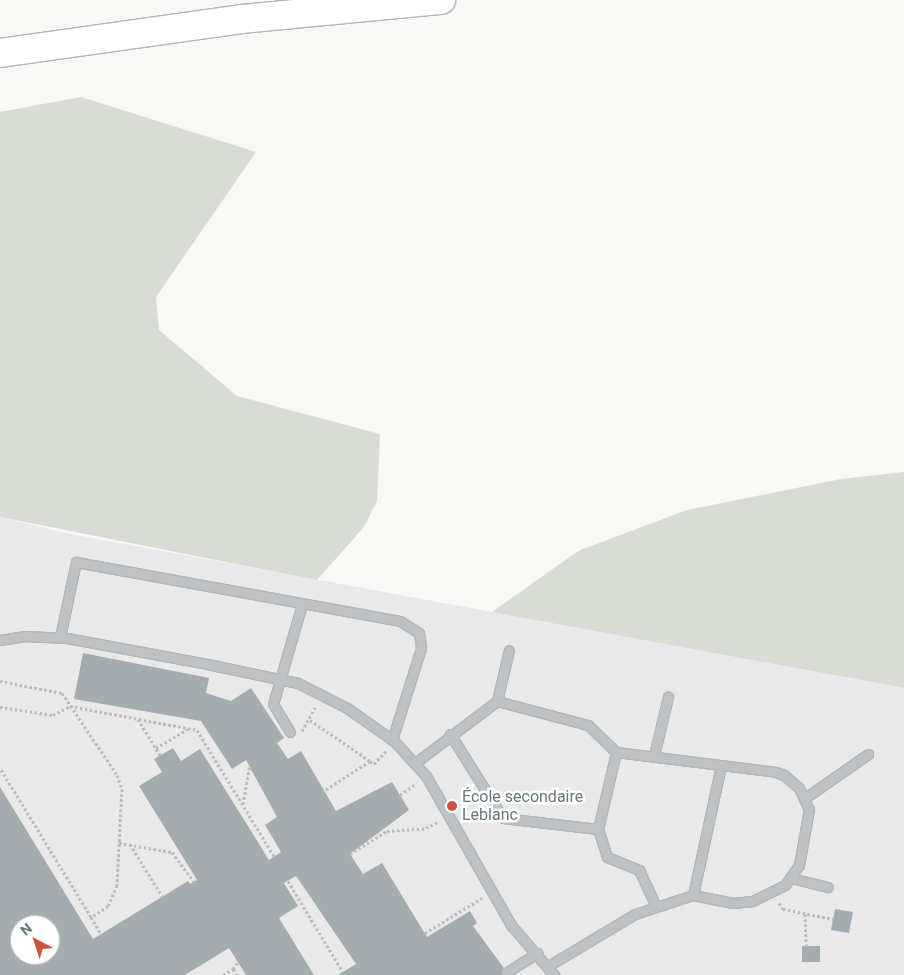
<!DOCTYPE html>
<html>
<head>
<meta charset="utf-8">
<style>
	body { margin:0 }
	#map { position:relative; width:904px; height:975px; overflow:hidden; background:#f8f8f6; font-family:Roboto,sans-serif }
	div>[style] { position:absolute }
	.built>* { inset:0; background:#e9e9e9 }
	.green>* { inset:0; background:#d8dcd5 }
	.building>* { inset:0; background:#a4acb0 }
	.path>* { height:3px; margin-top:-1.5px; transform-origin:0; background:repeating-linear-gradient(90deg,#b8bcbe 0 2.5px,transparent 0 5px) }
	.roads { filter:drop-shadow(1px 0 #b2b6b8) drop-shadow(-1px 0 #b2b6b8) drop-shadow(0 1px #b2b6b8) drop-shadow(0 -1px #b2b6b8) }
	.service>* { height:9px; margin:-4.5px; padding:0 4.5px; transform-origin:4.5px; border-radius:4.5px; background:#bec2c5 }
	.motorway>* { height:28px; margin:-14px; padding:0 14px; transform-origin:14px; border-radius:14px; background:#fff }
	.dots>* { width:14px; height:14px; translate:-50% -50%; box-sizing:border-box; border:2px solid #fff; border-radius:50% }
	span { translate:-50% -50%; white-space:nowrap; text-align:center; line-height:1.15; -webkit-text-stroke:5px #fff; paint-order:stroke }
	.poi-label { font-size:16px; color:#66767d }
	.left { translate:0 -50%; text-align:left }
	.north { position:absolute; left:10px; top:915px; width:50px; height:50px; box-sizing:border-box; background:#fff; border:1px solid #c2c8cb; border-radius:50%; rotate:320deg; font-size:14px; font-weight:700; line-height:20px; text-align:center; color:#66767d }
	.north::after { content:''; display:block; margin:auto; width:18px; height:22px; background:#cf513f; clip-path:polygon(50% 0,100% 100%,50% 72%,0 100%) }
</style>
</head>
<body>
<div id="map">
	<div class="built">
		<div style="clip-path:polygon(evenodd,0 517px,65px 533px,904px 688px,904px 975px,0 975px,0 517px,20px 925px,50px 925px,50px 955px,20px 955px,20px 925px)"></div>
	</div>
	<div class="green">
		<div style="clip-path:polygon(81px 97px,256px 152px,156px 297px,159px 330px,237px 396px,380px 434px,377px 501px,364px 527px,317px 580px,0 517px,0 112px)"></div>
		<div style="clip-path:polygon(904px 472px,904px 688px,492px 612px,578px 551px,687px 510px,841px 479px)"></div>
	</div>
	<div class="building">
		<div style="clip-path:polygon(evenodd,83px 653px,209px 678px,206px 693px,231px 701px,251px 688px,284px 738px,277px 743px,288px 759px,301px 751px,336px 811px,392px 782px,409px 810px,350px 854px,363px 874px,382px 863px,427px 937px,470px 911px,477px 923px,473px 926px,509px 975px,338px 975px,356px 964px,296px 876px,284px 883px,298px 906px,279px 918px,314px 975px,246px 975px,229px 948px,185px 975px,0 975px,0 787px,93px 939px,188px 881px,190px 884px,197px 880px,139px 786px,162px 772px,154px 759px,173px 748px,181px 761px,200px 749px,269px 860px,281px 852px,265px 825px,277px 817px,246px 760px,232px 769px,201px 721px,74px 699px,83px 653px,20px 925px,50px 925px,50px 955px,20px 955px,20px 925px)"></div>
		<div style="clip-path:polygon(835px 909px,853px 912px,849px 933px,831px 930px)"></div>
		<div style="clip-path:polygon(802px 946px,820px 946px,820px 962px,802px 962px)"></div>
	</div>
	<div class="path">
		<div style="left:0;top:681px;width:63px;rotate:11deg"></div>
		<div style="left:62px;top:693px;width:99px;rotate:56.1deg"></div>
		<div style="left:117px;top:775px;width:15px;rotate:70deg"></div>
		<div style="left:122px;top:789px;width:96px;rotate:93deg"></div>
		<div style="left:117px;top:885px;width:23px;rotate:113deg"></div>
		<div style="left:108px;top:906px;width:20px;rotate:147deg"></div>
		<div style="left:91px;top:917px;width:175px;rotate:-121.4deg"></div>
		<div style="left:0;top:707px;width:54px;rotate:8.6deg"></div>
		<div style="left:53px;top:715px;width:19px;rotate:-28deg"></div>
		<div style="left:70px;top:706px;width:129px;rotate:10.7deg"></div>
		<div style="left:197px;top:730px;width:148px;rotate:58.6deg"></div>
		<div style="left:138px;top:719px;width:42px;rotate:58.6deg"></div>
		<div style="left:310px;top:720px;width:73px;rotate:34.3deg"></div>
		<div style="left:370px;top:761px;width:54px;rotate:147.2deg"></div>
		<div style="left:302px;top:731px;width:29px;rotate:-61deg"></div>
		<div style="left:156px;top:748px;width:37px;rotate:-31deg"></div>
		<div style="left:370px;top:761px;width:5px;rotate:37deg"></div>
		<div style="left:374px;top:764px;width:19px;rotate:-47deg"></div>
		<div style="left:400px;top:795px;width:19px;rotate:-35deg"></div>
		<div style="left:243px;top:804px;width:39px;rotate:-80deg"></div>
		<div style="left:119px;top:843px;width:54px;rotate:9.6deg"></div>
		<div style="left:172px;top:852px;width:37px;rotate:54deg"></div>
		<div style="left:130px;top:844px;width:61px;rotate:58.4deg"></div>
		<div style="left:350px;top:854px;width:44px;rotate:-31.9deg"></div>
		<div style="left:387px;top:831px;width:39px;rotate:-4deg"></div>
		<div style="left:426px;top:828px;width:15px;rotate:-28deg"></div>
		<div style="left:288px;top:881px;width:106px;rotate:58.9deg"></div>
		<div style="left:779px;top:903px;width:7px;rotate:56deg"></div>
		<div style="left:783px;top:909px;width:51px;rotate:11.3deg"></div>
		<div style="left:805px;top:914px;width:32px;rotate:88deg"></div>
		<div style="left:91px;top:917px;width:20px;rotate:60deg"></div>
		<div style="left:425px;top:933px;width:67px;rotate:-31.6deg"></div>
		<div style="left:233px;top:969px;width:9px;rotate:-54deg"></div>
		<div style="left:223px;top:975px;width:12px;rotate:-31deg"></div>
		<div style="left:233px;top:969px;width:7px;rotate:56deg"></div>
	</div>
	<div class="roads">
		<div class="service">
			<div style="left:60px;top:637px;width:77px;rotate:-78deg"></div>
			<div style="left:76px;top:562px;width:329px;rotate:10.3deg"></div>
			<div style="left:400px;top:621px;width:22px;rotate:32deg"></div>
			<div style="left:419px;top:633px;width:15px;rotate:82deg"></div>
			<div style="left:421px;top:648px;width:96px;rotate:107.5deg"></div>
			<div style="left:0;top:640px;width:24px;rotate:-9deg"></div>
			<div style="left:24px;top:636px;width:43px;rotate:2.7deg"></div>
			<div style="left:67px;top:638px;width:142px;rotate:10.5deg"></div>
			<div style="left:207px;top:664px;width:93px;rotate:11.8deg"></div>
			<div style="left:298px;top:683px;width:55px;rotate:27deg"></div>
			<div style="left:347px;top:708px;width:57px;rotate:35.1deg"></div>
			<div style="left:394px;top:741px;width:47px;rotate:47.6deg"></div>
			<div style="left:426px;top:776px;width:172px;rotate:60.3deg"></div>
			<div style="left:511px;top:925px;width:66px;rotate:49.3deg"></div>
			<div style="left:497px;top:701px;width:52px;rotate:-76.8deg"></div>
			<div style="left:290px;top:732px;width:33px;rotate:-121deg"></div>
			<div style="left:273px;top:704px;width:104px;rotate:-73.8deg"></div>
			<div style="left:450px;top:734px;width:99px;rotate:57.8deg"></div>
			<div style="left:503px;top:818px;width:87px;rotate:6.6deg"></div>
			<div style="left:589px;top:828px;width:9px;rotate:6deg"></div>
			<div style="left:598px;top:829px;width:79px;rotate:-76.8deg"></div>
			<div style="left:654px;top:755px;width:60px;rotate:-76.4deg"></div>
			<div style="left:415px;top:763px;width:103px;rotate:-37.1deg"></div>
			<div style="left:497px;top:701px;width:94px;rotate:14.8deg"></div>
			<div style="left:588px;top:725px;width:39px;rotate:44deg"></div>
			<div style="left:616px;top:752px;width:161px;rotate:7.1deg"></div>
			<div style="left:776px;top:772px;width:9px;rotate:21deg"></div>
			<div style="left:784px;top:775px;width:20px;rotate:41deg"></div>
			<div style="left:799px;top:788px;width:23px;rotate:65deg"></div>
			<div style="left:809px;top:809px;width:57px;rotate:100.1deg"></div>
			<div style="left:799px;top:865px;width:24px;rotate:125deg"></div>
			<div style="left:785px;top:885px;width:37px;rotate:154deg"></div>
			<div style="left:752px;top:901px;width:19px;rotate:174deg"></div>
			<div style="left:733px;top:903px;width:41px;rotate:-168.7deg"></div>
			<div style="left:693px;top:895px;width:133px;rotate:-77.8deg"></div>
			<div style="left:805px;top:798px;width:77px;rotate:-34.9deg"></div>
			<div style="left:598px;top:829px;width:29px;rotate:72deg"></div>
			<div style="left:607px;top:857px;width:35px;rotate:22deg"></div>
			<div style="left:639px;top:870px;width:38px;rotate:65deg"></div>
			<div style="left:791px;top:878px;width:38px;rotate:14deg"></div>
			<div style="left:548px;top:966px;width:101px;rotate:-30.9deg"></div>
			<div style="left:635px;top:914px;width:61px;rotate:-18.1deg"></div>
			<div style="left:507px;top:972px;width:36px;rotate:-32deg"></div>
		</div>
		<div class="motorway">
			<div style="left:0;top:53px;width:244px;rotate:-8deg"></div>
			<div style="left:242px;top:19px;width:200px;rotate:-5.5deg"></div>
		</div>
	</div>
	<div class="dots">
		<div style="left:452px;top:806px;background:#cf513f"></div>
	</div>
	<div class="poi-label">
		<span class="left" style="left:462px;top:806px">École secondaire<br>Leblanc</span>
	</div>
	<div class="north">N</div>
</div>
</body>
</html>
